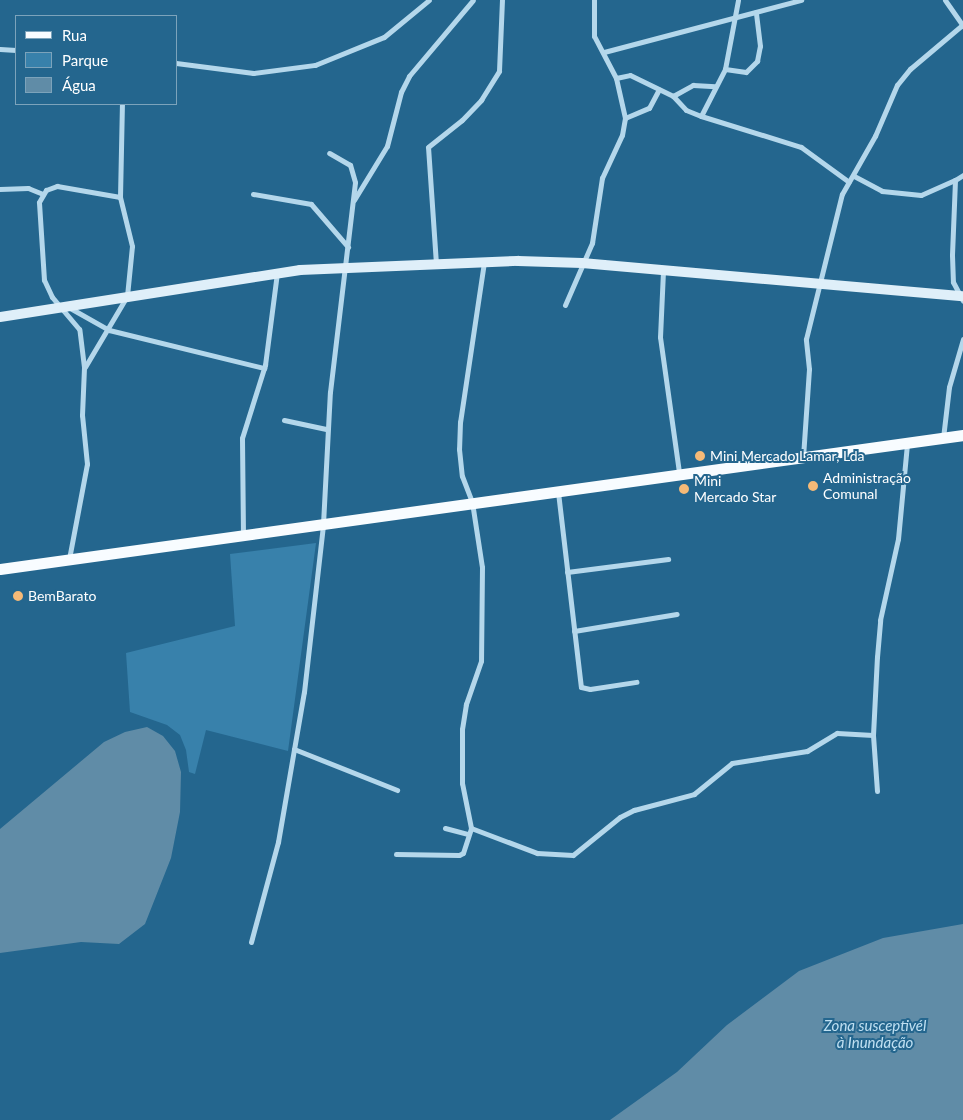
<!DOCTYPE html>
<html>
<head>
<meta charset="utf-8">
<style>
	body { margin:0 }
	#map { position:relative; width:963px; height:1120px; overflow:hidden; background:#24668e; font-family:Lato,sans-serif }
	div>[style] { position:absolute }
	.green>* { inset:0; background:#3881ab }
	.water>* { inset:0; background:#608ca7 }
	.street>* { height:5px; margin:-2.5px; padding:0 2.5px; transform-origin:2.5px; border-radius:2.5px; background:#b4d7eb }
	.secondary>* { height:10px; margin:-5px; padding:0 5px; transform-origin:5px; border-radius:5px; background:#dfeff9 }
	.primary>* { height:11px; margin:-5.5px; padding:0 5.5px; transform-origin:5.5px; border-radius:5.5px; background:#f8fcff }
	.dots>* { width:14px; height:14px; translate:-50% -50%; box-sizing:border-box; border:2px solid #24668e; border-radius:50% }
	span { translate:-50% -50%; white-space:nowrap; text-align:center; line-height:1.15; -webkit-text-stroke:4px #24668e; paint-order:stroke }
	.poi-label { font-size:14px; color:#fff }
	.left { translate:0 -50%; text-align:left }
	.water-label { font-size:15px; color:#c0e0f2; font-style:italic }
	.legend { position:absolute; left:15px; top:15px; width:162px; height:90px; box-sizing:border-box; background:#24668e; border:1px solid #7ca3bb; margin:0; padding:6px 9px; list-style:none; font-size:15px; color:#fff }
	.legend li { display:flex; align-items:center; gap:10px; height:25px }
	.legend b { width:25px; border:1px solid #7ca3bb }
</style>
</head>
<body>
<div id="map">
	<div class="green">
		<div style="clip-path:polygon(316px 543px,288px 751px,206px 730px,195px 774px,189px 772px,186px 750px,180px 735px,167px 725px,130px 712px,126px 653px,235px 626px,230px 554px)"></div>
	</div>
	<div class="water">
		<div style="clip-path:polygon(147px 727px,163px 736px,175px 751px,181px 772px,180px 812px,171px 858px,145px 924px,119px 944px,81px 942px,0 953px,0 829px,104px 742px,125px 732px)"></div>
		<div style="clip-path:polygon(963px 924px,963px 1120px,610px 1120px,677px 1072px,727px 1025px,799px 971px,883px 938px)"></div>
	</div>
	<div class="street">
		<div style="left:945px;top:0;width:32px;rotate:55deg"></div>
		<div style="left:0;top:49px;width:16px;rotate:4deg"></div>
		<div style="left:604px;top:52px;width:204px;rotate:-14.8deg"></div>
		<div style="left:176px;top:63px;width:78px;rotate:7.4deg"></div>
		<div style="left:253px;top:73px;width:63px;rotate:-7.4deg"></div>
		<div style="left:315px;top:65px;width:74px;rotate:-22.1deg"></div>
		<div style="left:384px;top:37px;width:58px;rotate:-39.4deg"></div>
		<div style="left:725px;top:69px;width:21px;rotate:8deg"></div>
		<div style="left:746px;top:72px;width:16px;rotate:-45deg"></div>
		<div style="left:757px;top:61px;width:15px;rotate:-79deg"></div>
		<div style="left:760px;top:46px;width:34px;rotate:-97deg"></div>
		<div style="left:616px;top:78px;width:14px;rotate:-12deg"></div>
		<div style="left:630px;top:75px;width:48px;rotate:26deg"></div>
		<div style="left:673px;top:96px;width:19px;rotate:47deg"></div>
		<div style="left:686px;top:110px;width:16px;rotate:22deg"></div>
		<div style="left:701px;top:116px;width:105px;rotate:17.2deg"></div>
		<div style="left:801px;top:147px;width:59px;rotate:36.1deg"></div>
		<div style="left:673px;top:96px;width:23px;rotate:-29deg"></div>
		<div style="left:693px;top:85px;width:22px;rotate:3deg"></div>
		<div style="left:701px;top:116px;width:53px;rotate:-62.9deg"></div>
		<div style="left:725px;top:69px;width:70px;rotate:-79.3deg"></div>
		<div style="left:625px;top:118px;width:26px;rotate:-23deg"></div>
		<div style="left:649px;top:108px;width:21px;rotate:-62deg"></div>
		<div style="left:963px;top:175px;width:9px;rotate:148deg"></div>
		<div style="left:955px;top:180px;width:75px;rotate:92.3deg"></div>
		<div style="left:952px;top:255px;width:27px;rotate:88deg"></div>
		<div style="left:953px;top:282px;width:21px;rotate:62deg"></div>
		<div style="left:854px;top:176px;width:32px;rotate:28deg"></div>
		<div style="left:882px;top:191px;width:39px;rotate:6deg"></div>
		<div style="left:921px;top:195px;width:37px;rotate:-24deg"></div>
		<div style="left:0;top:189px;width:28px;rotate:-2deg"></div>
		<div style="left:28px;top:188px;width:16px;rotate:22deg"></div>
		<div style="left:253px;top:194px;width:59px;rotate:9.8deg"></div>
		<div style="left:311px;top:204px;width:57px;rotate:49.3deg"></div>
		<div style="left:354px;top:200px;width:63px;rotate:-58.6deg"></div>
		<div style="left:387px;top:146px;width:56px;rotate:-75.5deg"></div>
		<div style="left:401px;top:92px;width:18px;rotate:-63deg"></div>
		<div style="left:409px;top:76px;width:99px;rotate:-49.9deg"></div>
		<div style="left:484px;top:262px;width:162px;rotate:98.5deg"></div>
		<div style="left:460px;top:422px;width:27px;rotate:92deg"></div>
		<div style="left:459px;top:449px;width:27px;rotate:84deg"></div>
		<div style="left:462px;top:476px;width:28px;rotate:69deg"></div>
		<div style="left:472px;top:502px;width:66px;rotate:81.3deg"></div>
		<div style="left:482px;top:567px;width:94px;rotate:90.6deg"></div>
		<div style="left:481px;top:661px;width:46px;rotate:109.2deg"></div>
		<div style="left:466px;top:704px;width:25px;rotate:99deg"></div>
		<div style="left:462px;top:729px;width:54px;rotate:90deg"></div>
		<div style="left:462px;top:783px;width:46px;rotate:78.7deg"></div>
		<div style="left:471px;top:828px;width:71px;rotate:20.7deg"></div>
		<div style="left:537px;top:853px;width:36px;rotate:3deg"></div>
		<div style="left:573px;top:855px;width:60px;rotate:-39deg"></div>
		<div style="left:620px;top:817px;width:16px;rotate:-27deg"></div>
		<div style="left:634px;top:810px;width:62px;rotate:-14.9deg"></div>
		<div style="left:694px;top:794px;width:49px;rotate:-39.2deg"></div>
		<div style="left:732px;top:763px;width:76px;rotate:-9.1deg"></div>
		<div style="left:807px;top:751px;width:35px;rotate:-31deg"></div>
		<div style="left:837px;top:733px;width:36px;rotate:3deg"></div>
		<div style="left:436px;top:264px;width:117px;rotate:-93.9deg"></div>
		<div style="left:428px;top:147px;width:43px;rotate:-38.5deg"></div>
		<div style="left:462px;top:120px;width:28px;rotate:-46deg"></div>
		<div style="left:481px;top:100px;width:34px;rotate:-58deg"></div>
		<div style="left:499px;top:71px;width:71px;rotate:-87.6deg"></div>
		<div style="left:663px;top:271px;width:66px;rotate:92.6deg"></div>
		<div style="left:660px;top:337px;width:137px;rotate:82deg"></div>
		<div style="left:565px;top:305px;width:68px;rotate:-66.5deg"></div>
		<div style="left:592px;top:243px;width:66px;rotate:-81.3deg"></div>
		<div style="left:602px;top:178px;width:47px;rotate:-65.1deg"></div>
		<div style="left:622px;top:135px;width:17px;rotate:-80deg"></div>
		<div style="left:625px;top:118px;width:41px;rotate:-102.7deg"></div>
		<div style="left:616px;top:78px;width:47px;rotate:-117.6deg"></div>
		<div style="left:594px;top:36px;width:36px;rotate:-90deg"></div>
		<div style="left:70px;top:308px;width:45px;rotate:29.4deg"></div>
		<div style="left:109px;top:330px;width:160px;rotate:13.8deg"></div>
		<div style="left:85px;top:367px;width:82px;rotate:-59.4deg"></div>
		<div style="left:127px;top:296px;width:50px;rotate:-84.3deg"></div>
		<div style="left:132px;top:246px;width:50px;rotate:-103.8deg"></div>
		<div style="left:120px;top:197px;width:93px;rotate:-88.8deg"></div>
		<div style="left:284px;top:420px;width:43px;rotate:12.1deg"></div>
		<div style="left:943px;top:438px;width:51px;rotate:-83.3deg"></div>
		<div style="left:949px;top:387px;width:50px;rotate:-73.7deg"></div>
		<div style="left:803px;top:457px;width:88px;rotate:-86.1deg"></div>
		<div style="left:809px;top:369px;width:30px;rotate:-96deg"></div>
		<div style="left:806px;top:339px;width:149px;rotate:-76.1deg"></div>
		<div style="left:842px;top:194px;width:67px;rotate:-60.4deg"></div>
		<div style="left:875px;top:136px;width:56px;rotate:-66.7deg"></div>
		<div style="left:897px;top:85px;width:21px;rotate:-51deg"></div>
		<div style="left:910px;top:69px;width:68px;rotate:-40.2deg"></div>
		<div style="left:558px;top:492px;width:196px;rotate:83.3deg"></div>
		<div style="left:581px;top:687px;width:9px;rotate:13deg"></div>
		<div style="left:590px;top:689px;width:47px;rotate:-8.7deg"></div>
		<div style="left:243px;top:535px;width:97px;rotate:-90.6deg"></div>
		<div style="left:242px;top:438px;width:77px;rotate:-72.5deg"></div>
		<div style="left:265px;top:365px;width:93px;rotate:-82.6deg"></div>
		<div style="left:69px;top:559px;width:97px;rotate:-79.3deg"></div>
		<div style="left:87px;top:464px;width:49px;rotate:-95.8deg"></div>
		<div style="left:82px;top:415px;width:48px;rotate:-87.6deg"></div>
		<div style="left:84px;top:367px;width:38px;rotate:-97deg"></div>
		<div style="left:79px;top:329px;width:42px;rotate:-130.2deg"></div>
		<div style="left:52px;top:297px;width:19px;rotate:-115deg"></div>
		<div style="left:44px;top:280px;width:78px;rotate:-93.7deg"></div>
		<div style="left:39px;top:202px;width:14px;rotate:-60deg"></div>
		<div style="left:46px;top:190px;width:12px;rotate:-20deg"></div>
		<div style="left:57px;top:186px;width:64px;rotate:9.9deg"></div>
		<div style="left:567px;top:572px;width:102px;rotate:-7.3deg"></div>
		<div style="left:574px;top:631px;width:104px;rotate:-9.4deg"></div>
		<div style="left:294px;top:749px;width:111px;rotate:21.7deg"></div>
		<div style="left:877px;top:791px;width:56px;rotate:-94.1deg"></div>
		<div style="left:873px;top:735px;width:78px;rotate:-87.1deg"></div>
		<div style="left:877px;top:657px;width:37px;rotate:-85deg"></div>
		<div style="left:880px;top:620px;width:83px;rotate:-77.5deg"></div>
		<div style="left:898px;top:539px;width:95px;rotate:-84.6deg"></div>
		<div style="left:445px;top:828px;width:23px;rotate:15deg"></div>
		<div style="left:396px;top:854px;width:63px;rotate:0.9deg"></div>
		<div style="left:459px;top:855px;width:4px;rotate:-27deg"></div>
		<div style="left:463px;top:853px;width:26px;rotate:-72deg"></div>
		<div style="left:251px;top:942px;width:104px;rotate:-74.9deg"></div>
		<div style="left:278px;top:842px;width:152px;rotate:-80.2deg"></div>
		<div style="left:304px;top:692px;width:169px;rotate:-83.5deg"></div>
		<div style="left:323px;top:524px;width:132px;rotate:-87deg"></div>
		<div style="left:330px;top:392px;width:211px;rotate:-83.2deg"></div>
		<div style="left:355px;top:182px;width:18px;rotate:-106deg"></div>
		<div style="left:350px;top:165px;width:24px;rotate:-150deg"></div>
	</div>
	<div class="secondary">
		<div style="left:0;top:317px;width:304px;rotate:-8.9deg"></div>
		<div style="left:300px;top:270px;width:218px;rotate:-2.4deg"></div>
		<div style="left:518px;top:261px;width:64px;rotate:1.8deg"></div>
		<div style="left:582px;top:263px;width:382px;rotate:5deg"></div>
	</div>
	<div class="primary">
		<div style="left:0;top:569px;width:972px;rotate:-7.92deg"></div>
	</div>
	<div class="dots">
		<div style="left:700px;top:456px;background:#f6ba77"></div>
		<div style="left:813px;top:486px;background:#f6ba77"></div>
		<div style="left:684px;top:489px;background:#f6ba77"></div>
		<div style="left:18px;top:596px;background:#f6ba77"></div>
	</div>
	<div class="poi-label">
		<span class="left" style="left:710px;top:456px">Mini Mercado Lamar, Lda</span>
		<span class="left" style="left:823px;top:486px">Administração<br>Comunal</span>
		<span class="left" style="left:694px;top:489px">Mini<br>Mercado Star</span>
		<span class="left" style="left:28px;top:596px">BemBarato</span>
	</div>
	<div class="water-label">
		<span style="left:875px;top:1034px">Zona susceptivél<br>à Inundação</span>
	</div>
	<ul class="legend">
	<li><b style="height:6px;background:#f8fcff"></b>Rua</li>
	<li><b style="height:14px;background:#3881ab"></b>Parque</li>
	<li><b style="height:14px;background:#608ca7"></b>Água</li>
	</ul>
</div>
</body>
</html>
